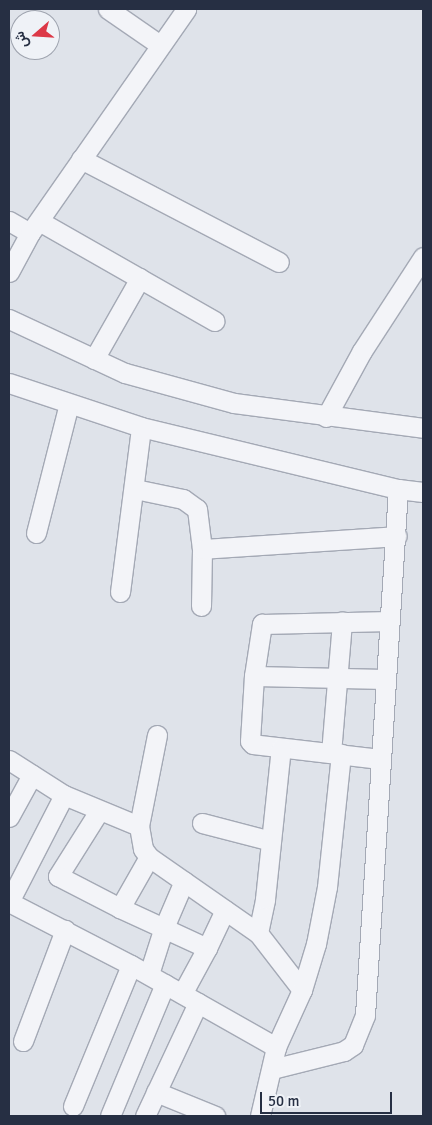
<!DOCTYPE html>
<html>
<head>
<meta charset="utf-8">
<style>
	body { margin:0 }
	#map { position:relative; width:432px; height:1125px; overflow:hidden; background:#dfe3ea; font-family:Signika,Vazirmatn,sans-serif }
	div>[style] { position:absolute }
	.roads { filter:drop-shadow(1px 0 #a4a9b5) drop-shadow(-1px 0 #a4a9b5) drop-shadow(0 1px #a4a9b5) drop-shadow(0 -1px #a4a9b5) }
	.minor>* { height:19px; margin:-9.5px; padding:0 9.5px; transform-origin:9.5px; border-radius:9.5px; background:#f3f4f8 }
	span { translate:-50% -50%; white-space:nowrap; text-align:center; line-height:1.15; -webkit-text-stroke:5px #eff2f7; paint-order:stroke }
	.frame { position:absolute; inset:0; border:10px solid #262f43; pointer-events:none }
	.north { position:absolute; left:10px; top:10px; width:50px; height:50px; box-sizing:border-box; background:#eff2f7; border:1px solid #9fa4af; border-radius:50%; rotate:251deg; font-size:14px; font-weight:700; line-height:20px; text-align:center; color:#262f43 }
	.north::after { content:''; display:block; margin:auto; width:18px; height:22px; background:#dc3847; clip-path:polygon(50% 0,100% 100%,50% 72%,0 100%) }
	.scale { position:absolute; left:260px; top:1092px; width:132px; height:22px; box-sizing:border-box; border:2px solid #262f43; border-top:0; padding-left:6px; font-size:15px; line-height:18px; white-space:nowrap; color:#262f43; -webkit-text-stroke:4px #eff2f7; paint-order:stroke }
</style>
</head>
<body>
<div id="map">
	<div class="roads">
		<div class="minor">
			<div style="left:108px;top:9px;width:63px;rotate:34.7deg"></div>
			<div style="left:81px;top:159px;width:223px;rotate:27.5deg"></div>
			<div style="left:9px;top:221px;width:24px;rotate:30deg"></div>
			<div style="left:39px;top:221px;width:202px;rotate:29.7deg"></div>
			<div style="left:9px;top:272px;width:44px;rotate:-61.7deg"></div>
			<div style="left:30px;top:233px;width:273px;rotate:-55.1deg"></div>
			<div style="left:9px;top:319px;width:128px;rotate:25deg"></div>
			<div style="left:125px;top:373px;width:113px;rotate:15.4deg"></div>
			<div style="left:234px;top:403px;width:191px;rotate:7.5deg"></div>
			<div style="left:94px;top:359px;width:93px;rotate:-60.4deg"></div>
			<div style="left:9px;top:383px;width:139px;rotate:18.4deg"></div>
			<div style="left:141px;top:427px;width:264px;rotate:13.6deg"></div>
			<div style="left:398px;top:489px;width:25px;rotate:7deg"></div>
			<div style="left:326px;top:417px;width:75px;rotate:-61.4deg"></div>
			<div style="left:362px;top:351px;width:112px;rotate:-57deg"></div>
			<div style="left:135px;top:489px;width:49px;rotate:11.8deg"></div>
			<div style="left:183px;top:499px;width:17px;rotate:36deg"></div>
			<div style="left:197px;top:509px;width:40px;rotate:82.9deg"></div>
			<div style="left:202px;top:549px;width:57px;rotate:91deg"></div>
			<div style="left:36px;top:533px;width:133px;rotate:-75.7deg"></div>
			<div style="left:202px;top:549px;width:195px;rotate:-3.8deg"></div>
			<div style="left:120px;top:592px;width:166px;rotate:-82.7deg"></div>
			<div style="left:254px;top:676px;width:132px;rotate:1.3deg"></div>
			<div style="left:157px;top:735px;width:93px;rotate:101.2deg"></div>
			<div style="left:139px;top:826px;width:23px;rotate:80deg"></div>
			<div style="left:143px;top:849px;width:10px;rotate:53deg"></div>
			<div style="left:149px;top:857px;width:133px;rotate:34.9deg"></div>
			<div style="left:258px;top:933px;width:72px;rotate:52.3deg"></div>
			<div style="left:331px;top:753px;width:132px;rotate:-85.2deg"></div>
			<div style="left:380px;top:759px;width:128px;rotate:-173.3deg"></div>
			<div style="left:253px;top:744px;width:4px;rotate:-135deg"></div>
			<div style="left:250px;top:741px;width:65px;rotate:-86.5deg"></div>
			<div style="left:254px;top:676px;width:53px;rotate:-81.3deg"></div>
			<div style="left:262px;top:624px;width:128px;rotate:-1.3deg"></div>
			<div style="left:9px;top:760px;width:65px;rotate:32.5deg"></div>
			<div style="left:64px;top:795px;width:81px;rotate:22.5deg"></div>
			<div style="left:99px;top:811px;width:77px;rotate:122.2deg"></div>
			<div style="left:58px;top:876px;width:70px;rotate:27.3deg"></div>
			<div style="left:9px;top:817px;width:48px;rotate:-61.3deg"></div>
			<div style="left:202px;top:823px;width:71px;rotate:14.6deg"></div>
			<div style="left:149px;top:857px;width:59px;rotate:119.6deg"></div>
			<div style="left:120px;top:908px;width:96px;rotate:24.7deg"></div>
			<div style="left:207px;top:948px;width:52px;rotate:118.5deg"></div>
			<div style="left:9px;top:902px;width:137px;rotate:27.3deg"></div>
			<div style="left:131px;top:965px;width:167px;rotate:29.5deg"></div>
			<div style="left:9px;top:902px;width:120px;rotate:-62.8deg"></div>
			<div style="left:258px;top:933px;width:35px;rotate:-78deg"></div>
			<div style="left:265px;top:899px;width:152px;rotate:-84deg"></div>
			<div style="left:207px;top:948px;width:42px;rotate:-64.7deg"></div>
			<div style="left:149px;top:974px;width:46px;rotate:-72.3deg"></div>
			<div style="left:163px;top:930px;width:53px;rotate:-66.8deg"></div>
			<div style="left:23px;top:1041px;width:119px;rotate:-69.3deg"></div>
			<div style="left:272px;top:1069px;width:74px;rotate:-14deg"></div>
			<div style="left:344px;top:1051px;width:11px;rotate:-34deg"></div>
			<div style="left:353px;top:1045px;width:32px;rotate:-68deg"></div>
			<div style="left:365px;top:1015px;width:527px;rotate:-86.41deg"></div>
			<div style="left:156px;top:1092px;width:64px;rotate:22.1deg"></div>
			<div style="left:73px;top:1106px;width:152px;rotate:-67.6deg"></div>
			<div style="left:110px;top:1116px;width:143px;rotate:-67.4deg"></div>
			<div style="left:145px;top:1116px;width:125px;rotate:-64.9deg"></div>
			<div style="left:260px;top:1116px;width:71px;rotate:-76.9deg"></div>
			<div style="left:276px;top:1047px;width:63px;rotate:-65.5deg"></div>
			<div style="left:302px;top:990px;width:48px;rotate:-73.1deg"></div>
			<div style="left:316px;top:944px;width:58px;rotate:-79.1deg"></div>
			<div style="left:327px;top:887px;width:134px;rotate:-84deg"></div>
		</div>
	</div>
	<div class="frame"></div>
	<div class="north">ش</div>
	<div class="scale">50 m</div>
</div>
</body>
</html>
